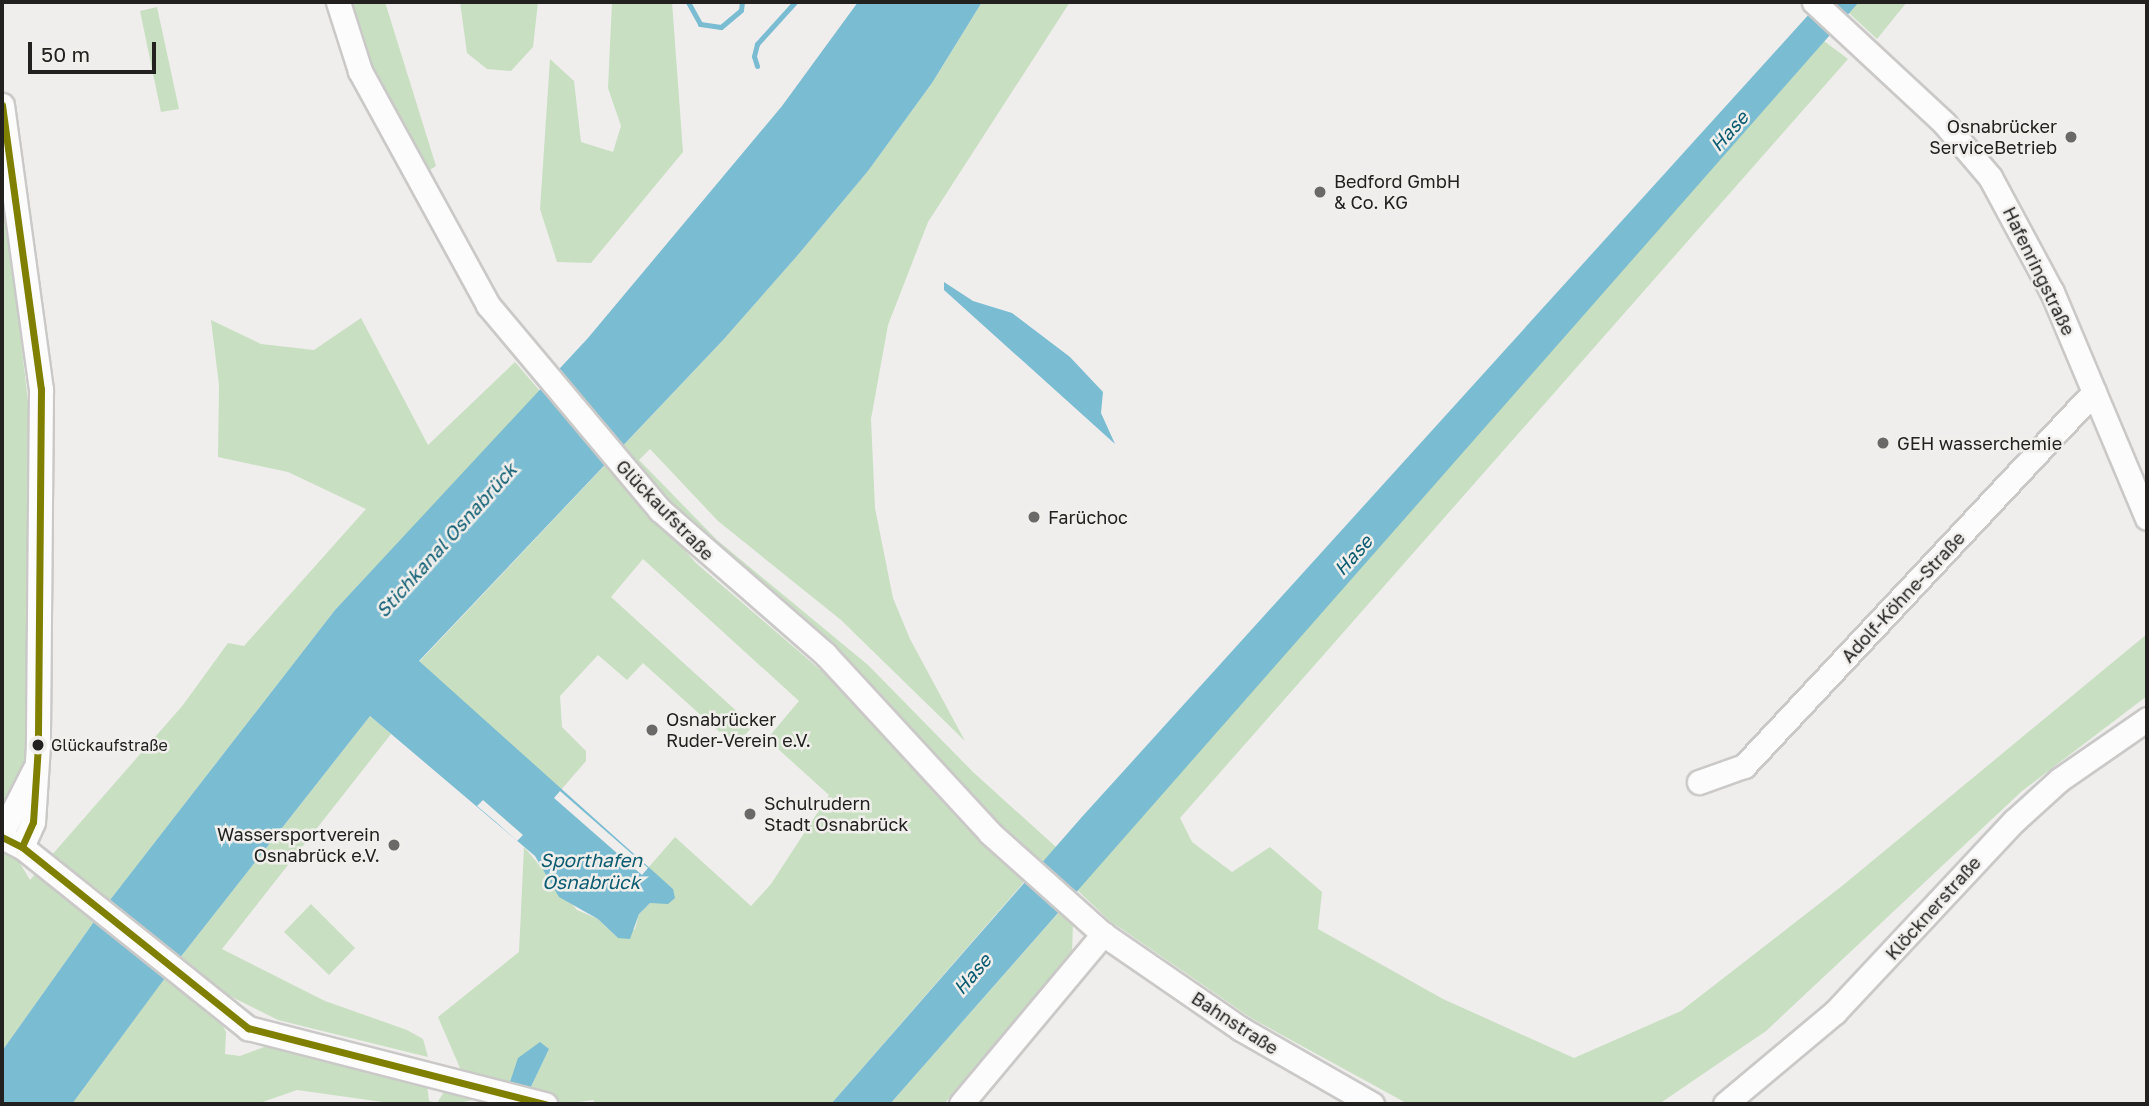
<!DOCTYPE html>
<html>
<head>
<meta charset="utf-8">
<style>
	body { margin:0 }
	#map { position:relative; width:2149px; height:1106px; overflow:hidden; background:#efeeed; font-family:"Golos Text",sans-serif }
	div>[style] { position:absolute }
	.green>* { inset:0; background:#c8dfc1 }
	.water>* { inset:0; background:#7abcd2 }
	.pier>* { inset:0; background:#efeeed }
	.stream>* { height:5px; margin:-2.5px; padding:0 2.5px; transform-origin:2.5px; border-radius:2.5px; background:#7abcd2 }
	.roads { filter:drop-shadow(2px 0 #cac9c8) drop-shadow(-2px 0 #cac9c8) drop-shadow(0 2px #cac9c8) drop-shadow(0 -2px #cac9c8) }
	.minor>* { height:23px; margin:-11.5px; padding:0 11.5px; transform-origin:11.5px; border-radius:11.5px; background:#fdfcfc }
	.bus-1>* { height:7px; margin:-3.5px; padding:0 3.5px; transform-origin:3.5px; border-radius:3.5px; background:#808000 }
	.dots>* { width:19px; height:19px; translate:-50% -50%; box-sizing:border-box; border:4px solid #f0efec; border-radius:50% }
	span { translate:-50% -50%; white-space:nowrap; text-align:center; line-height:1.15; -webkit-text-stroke:5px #f0efec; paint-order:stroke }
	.bus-label { font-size:16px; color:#222120 }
	.left { translate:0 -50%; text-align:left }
	.poi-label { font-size:18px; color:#222120 }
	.right { translate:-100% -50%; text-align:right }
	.street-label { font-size:18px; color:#222120 }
	.water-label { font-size:19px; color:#0b5b71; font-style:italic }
	.frame { position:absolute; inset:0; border:4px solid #222120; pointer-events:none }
	.scale { position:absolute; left:28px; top:42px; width:128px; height:32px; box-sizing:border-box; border:4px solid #222120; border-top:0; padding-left:9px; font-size:21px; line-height:24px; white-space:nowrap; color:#222120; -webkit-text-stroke:5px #f0efec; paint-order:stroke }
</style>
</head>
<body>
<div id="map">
	<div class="green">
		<div style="clip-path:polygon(347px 2px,385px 2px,436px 166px,428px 171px,365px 56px)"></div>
		<div style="clip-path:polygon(460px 2px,538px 2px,533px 47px,511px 71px,487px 69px,467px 53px)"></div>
		<div style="clip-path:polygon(612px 2px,672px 2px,683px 152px,591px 263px,557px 262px,540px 209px,550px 59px,574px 81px,581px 142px,613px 152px,621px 126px,608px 88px)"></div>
		<div style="clip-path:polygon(982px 2px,1070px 2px,928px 222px,888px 325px,871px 419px,875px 508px,893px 598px,910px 639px,965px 741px,841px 620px,718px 521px,650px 449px,639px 460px,717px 540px,868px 665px,973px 772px,1056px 847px,1043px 862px,1000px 825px,825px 640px,620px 476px,696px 563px,845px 691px,1024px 882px,831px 1104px,596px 1104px,593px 1100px,564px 1104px,528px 1093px,549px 1049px,508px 1088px,463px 1075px,438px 1017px,519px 952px,524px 847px,577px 910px,598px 919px,618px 938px,635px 929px,639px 914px,650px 903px,673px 889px,648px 868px,675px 837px,751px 906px,771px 884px,829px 795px,767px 739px,799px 701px,643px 559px,611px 597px,753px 726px,735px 746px,643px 663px,627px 680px,598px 655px,560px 696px,562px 727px,586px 751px,586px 761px,560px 791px,419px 662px,724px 339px,797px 256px,868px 171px,932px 83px)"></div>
		<div style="clip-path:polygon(1859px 2px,1907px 2px,1877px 39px,1849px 13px)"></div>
		<div style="clip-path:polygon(157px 7px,179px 109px,161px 112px,140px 11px)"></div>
		<div style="clip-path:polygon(1824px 41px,1848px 59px,1180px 818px,1192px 842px,1232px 872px,1270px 847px,1322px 892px,1318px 929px,1443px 999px,1574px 1058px,1681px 1011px,1842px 886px,2147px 634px,2147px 696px,2022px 791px,1766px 1031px,1659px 1104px,1408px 1104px,1251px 1018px,1110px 921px,1077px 890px)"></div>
		<div style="clip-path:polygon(2px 175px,31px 428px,30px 730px,24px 775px,8px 801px,2px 800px)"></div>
		<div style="clip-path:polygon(361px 318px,428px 445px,515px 362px,540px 391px,335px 610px,103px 909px,2px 1051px,2px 846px,15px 855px,30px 880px,183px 705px,228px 643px,244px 646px,366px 509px,288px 472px,218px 457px,219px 385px,211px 320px,261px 344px,314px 350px)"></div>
		<div style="clip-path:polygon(370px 716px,391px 734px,222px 949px,325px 1001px,407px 1030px,423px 1039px,428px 1057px,278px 1020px,216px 989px,179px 959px)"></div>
		<div style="clip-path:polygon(311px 904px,355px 948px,329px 975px,284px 932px)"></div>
		<div style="clip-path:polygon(1060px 911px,1073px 923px,1072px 954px,944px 1104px,890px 1104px)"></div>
		<div style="clip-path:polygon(166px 976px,221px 1022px,226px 1032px,225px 1054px,240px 1056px,264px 1047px,295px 1051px,418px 1081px,427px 1085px,429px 1101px,437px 1103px,444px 1092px,455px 1089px,504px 1101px,485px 1104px,487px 1097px,454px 1104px,397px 1104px,297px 1090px,257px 1104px,72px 1104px)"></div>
	</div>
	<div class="water">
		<div style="clip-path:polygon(858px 2px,982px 2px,932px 83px,868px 171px,797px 256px,724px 339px,419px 661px,673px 889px,675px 898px,668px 904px,650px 903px,639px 914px,630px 939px,618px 938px,598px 919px,559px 897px,535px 856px,370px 716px,179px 959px,72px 1104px,2px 1104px,2px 1051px,103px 909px,335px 610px,588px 338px,782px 106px)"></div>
		<div style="clip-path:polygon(1820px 2px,1859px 2px,890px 1104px,831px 1104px,1081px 818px)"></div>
		<div style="clip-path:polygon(944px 282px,973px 301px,1012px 313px,1070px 357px,1103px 392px,1101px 413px,1115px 444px,944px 290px)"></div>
		<div style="clip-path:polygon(540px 1042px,549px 1049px,528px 1093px,508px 1088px,518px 1058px)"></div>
	</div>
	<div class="pier">
		<div style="clip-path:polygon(560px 791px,648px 868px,642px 875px,554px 798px)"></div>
		<div style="clip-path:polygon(483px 800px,523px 835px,517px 841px,496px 822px,477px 806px)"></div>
	</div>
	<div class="stream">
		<div style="left:688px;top:2px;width:25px;rotate:61deg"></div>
		<div style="left:700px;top:24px;width:21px;rotate:8deg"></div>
		<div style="left:721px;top:27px;width:26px;rotate:-40deg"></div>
		<div style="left:741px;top:10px;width:8px;rotate:-83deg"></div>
		<div style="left:757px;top:66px;width:10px;rotate:-107deg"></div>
		<div style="left:754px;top:56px;width:12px;rotate:-76deg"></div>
		<div style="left:757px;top:44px;width:57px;rotate:-47.9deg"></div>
	</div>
	<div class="roads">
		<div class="minor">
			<div style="left:338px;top:2px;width:72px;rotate:72.3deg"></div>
			<div style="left:360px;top:71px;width:267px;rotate:61.3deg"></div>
			<div style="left:488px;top:305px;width:268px;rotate:50deg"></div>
			<div style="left:660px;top:510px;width:219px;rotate:41.1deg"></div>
			<div style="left:825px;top:654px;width:243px;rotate:47.3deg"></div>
			<div style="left:990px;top:833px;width:152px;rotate:41.8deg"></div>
			<div style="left:1103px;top:934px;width:168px;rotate:34.5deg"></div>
			<div style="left:1241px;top:1029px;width:151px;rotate:29.8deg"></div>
			<div style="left:1814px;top:2px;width:178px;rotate:42.9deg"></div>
			<div style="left:1944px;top:123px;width:71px;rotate:49.6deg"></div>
			<div style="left:1990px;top:177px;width:131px;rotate:61.7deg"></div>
			<div style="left:2052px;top:292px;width:245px;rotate:67.2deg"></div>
			<div style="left:2px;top:105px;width:287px;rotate:82.2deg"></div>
			<div style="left:41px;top:389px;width:356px;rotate:90.5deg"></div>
			<div style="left:38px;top:745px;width:77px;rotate:93.7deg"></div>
			<div style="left:33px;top:822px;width:27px;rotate:114deg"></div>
			<div style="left:1699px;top:782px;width:48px;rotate:-19.6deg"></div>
			<div style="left:1744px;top:766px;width:512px;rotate:-46.9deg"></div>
			<div style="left:2px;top:833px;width:71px;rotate:-63.1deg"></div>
			<div style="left:2px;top:837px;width:22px;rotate:27deg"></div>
			<div style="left:22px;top:847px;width:290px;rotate:38.7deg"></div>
			<div style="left:248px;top:1028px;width:307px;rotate:14.4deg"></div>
			<div style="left:961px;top:1104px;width:222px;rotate:-50.1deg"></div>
			<div style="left:1725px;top:1104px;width:143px;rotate:-39.9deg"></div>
			<div style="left:1835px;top:1012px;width:262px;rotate:-46.9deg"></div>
			<div style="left:2014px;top:821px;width:61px;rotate:-42.3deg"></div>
			<div style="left:2059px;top:780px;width:107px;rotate:-34.7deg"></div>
		</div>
	</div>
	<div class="bus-1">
		<div style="left:2px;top:105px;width:287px;rotate:82.2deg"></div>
		<div style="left:41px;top:389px;width:356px;rotate:90.5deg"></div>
		<div style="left:38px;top:745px;width:77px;rotate:93.7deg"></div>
		<div style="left:33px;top:822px;width:27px;rotate:114deg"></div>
		<div style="left:2px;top:837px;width:22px;rotate:27deg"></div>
		<div style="left:22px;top:847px;width:290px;rotate:38.7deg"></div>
		<div style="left:248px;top:1028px;width:307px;rotate:14.4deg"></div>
	</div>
	<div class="dots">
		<div style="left:2071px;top:137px;background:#6a6968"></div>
		<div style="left:1320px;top:192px;background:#6a6968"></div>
		<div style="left:1883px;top:443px;background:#6a6968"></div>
		<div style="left:1034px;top:517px;background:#6a6968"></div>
		<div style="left:652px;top:730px;background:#6a6968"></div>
		<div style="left:38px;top:745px;background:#222120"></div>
		<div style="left:750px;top:814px;background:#6a6968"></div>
		<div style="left:394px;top:845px;background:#6a6968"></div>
	</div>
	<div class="bus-label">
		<span class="left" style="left:51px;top:745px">Glückaufstraße</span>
	</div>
	<div class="poi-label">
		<span class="right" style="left:2057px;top:137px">Osnabrücker<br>ServiceBetrieb</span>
		<span class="left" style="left:1334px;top:192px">Bedford GmbH<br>&amp; Co. KG</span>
		<span class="left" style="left:1897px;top:443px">GEH wasserchemie</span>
		<span class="left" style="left:1048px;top:517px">Farüchoc</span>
		<span class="left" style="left:666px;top:730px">Osnabrücker<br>Ruder-Verein e.V.</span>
		<span class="left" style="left:764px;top:814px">Schulrudern<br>Stadt Osnabrück</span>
		<span class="right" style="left:380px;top:845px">Wassersportverein<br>Osnabrück e.V.</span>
	</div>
	<div class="street-label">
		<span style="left:2039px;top:271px;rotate:64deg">Hafenringstraße</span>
		<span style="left:665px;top:510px;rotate:46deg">Glückaufstraße</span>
		<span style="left:1903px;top:597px;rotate:-47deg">Adolf-Köhne-Straße</span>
		<span style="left:1933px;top:908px;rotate:-48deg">Klöcknerstraße</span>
		<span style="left:1235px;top:1023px;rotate:33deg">Bahnstraße</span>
	</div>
	<div class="water-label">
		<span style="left:1729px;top:131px;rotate:-48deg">Hase</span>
		<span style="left:446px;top:540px;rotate:-48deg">Stichkanal Osnabrück</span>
		<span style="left:1353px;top:555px;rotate:-48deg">Hase</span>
		<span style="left:591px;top:871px">Sporthafen<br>Osnabrück</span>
		<span style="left:972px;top:974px;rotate:-49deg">Hase</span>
	</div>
	<div class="frame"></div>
	<div class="scale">50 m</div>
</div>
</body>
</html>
